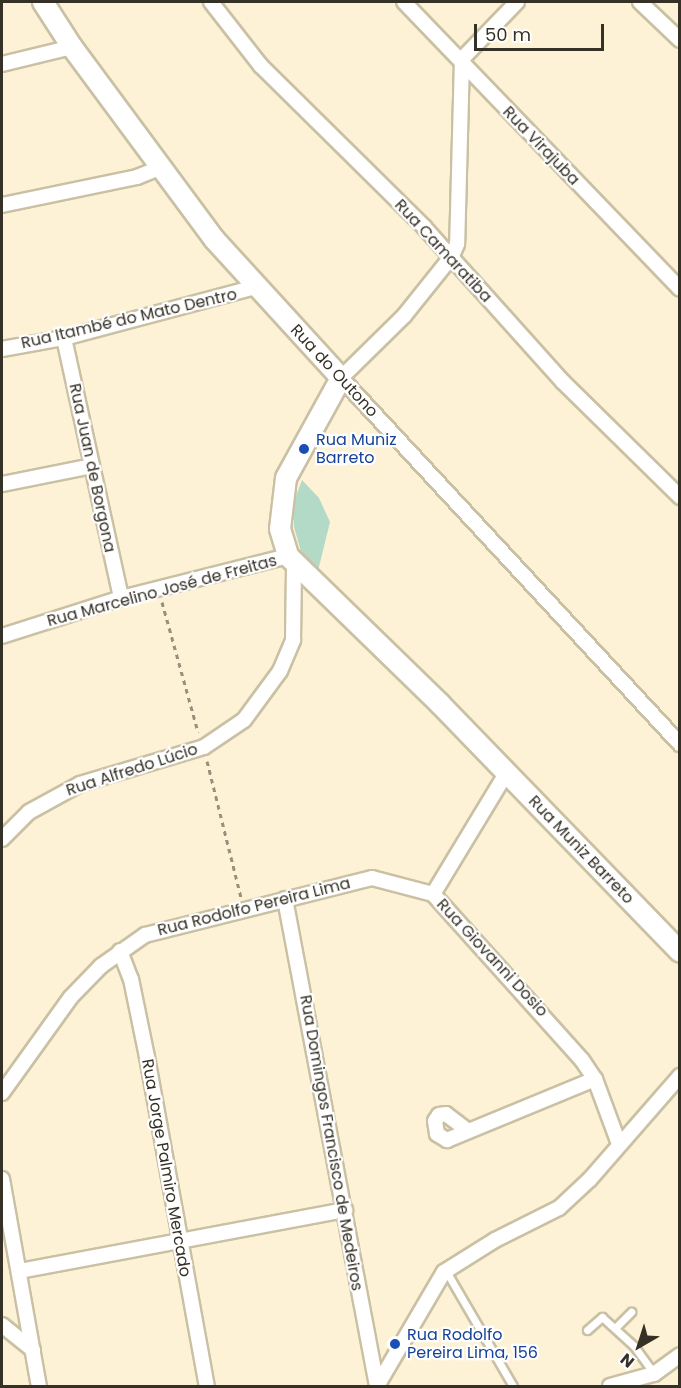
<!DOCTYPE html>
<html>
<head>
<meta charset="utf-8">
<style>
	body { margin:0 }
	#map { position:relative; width:681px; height:1388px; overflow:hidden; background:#fdf2d5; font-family:Poppins,sans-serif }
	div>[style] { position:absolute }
	.green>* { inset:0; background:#b3dac7 }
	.path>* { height:3px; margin-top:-1.5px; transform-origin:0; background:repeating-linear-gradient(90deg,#98907c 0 4.5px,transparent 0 9px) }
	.roads { filter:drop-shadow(2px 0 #cac0a4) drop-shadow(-2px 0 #cac0a4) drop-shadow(0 2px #cac0a4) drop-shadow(0 -2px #cac0a4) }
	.lane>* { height:7px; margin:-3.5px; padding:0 3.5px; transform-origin:3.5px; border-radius:3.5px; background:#fff }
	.street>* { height:14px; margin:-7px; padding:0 7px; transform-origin:7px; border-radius:7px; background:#fff }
	.secondary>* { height:20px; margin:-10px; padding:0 10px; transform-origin:10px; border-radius:10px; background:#fff }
	.dots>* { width:16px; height:16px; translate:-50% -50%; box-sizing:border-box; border:3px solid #fff; border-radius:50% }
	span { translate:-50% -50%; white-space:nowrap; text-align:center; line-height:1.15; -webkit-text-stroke:4.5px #fff; paint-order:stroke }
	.street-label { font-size:16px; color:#353126 }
	.transit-label { font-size:16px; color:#164399 }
	.left { translate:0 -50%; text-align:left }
	.frame { position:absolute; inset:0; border:3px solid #353126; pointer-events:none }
	.north { position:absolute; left:609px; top:1316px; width:60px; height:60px; -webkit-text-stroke:4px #fff; paint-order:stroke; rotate:219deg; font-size:16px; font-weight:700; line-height:24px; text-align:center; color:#353126 }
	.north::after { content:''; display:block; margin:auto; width:21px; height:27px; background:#353126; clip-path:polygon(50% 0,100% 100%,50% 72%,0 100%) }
	.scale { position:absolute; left:474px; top:24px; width:130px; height:27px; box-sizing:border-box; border:3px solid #353126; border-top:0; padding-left:8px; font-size:18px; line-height:21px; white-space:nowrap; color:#353126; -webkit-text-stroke:4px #fff; paint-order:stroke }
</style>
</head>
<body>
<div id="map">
	<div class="green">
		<div style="clip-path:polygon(302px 480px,319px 498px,330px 522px,317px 575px,302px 555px,294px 527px,293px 504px)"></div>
	</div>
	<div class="path">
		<div style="left:162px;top:602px;width:135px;rotate:74.5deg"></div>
		<div style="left:207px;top:761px;width:140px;rotate:76deg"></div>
	</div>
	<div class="roads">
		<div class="lane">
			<div style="left:446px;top:1271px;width:133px;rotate:59.8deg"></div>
			<div style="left:615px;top:1328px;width:23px;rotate:-45deg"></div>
			<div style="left:587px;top:1330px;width:20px;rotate:-41deg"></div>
			<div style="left:602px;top:1317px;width:43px;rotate:42.2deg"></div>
			<div style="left:634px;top:1346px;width:34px;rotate:54deg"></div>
		</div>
		<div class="street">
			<div style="left:211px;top:2px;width:81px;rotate:52deg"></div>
			<div style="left:261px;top:66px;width:229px;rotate:44.6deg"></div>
			<div style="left:424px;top:227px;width:208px;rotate:48.1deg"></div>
			<div style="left:563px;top:382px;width:164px;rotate:44.5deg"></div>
			<div style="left:404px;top:2px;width:398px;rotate:46.1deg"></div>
			<div style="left:517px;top:2px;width:79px;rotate:134deg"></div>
			<div style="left:462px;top:59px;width:185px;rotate:91.5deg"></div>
			<div style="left:457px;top:244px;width:13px;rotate:113deg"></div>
			<div style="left:452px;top:256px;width:77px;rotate:128.7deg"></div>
			<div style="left:404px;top:316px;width:88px;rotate:135.5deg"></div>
			<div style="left:341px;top:378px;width:499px;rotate:47.2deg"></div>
			<div style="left:640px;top:2px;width:55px;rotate:43.5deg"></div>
			<div style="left:2px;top:64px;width:72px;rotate:-13.7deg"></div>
			<div style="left:2px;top:205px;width:138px;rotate:-11.7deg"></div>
			<div style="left:137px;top:177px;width:24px;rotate:-22deg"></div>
			<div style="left:64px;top:338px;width:266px;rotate:77.6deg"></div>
			<div style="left:2px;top:349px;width:63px;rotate:-10.1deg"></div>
			<div style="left:64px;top:338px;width:199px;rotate:-14.9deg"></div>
			<div style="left:2px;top:484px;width:92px;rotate:-11.3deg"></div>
			<div style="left:2px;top:636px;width:125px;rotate:-17.7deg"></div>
			<div style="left:121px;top:598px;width:172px;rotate:-14.1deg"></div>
			<div style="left:507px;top:772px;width:143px;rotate:121.2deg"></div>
			<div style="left:433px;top:894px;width:223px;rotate:48.1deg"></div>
			<div style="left:582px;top:1060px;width:23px;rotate:56deg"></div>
			<div style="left:595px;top:1079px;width:69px;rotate:69.7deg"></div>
			<div style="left:2px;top:839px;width:38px;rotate:-45deg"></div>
			<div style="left:29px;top:812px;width:58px;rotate:-28.8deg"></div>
			<div style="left:80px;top:784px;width:129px;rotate:-16.6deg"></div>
			<div style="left:204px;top:747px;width:48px;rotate:-34deg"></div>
			<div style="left:244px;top:720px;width:61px;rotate:-53.7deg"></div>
			<div style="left:280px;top:671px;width:34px;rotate:-67deg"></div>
			<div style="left:293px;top:640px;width:76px;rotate:-89.2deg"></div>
			<div style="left:285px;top:899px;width:496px;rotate:79.3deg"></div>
			<div style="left:120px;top:951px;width:30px;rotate:69deg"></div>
			<div style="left:131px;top:979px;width:80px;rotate:78.4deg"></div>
			<div style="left:147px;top:1057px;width:334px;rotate:79.7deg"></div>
			<div style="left:2px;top:1093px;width:118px;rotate:-54.3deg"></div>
			<div style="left:71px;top:997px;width:43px;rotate:-45.9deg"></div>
			<div style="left:101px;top:966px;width:54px;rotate:-35.2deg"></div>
			<div style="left:145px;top:935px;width:234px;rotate:-14.1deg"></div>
			<div style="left:372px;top:878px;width:63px;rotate:14.7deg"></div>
			<div style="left:467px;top:1130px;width:26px;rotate:-143deg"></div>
			<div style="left:446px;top:1114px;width:7px;rotate:172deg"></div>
			<div style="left:439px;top:1115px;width:7px;rotate:124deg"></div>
			<div style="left:435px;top:1121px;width:13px;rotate:81deg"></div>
			<div style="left:437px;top:1134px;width:12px;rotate:31deg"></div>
			<div style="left:447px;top:1140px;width:160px;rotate:-22.4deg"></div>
			<div style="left:2px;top:1179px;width:210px;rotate:79.9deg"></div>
			<div style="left:19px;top:1271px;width:332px;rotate:-10.6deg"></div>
			<div style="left:2px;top:1325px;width:40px;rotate:39deg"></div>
			<div style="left:377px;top:1386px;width:132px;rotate:-59.6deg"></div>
			<div style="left:444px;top:1272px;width:60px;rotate:-32.1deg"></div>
			<div style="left:495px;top:1240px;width:72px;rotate:-26.6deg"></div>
			<div style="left:559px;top:1208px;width:42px;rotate:-43.1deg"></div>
			<div style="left:590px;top:1179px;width:137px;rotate:-48.9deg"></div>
			<div style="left:610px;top:1386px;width:46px;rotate:-15.3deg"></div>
			<div style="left:654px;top:1374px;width:32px;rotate:-36deg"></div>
		</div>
		<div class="secondary">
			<div style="left:43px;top:2px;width:54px;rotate:57.2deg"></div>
			<div style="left:72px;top:47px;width:239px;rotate:53.5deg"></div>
			<div style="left:214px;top:239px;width:188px;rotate:47.6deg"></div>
			<div style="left:341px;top:378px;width:114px;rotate:118.8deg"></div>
			<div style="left:286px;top:478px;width:51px;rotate:96.7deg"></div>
			<div style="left:280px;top:529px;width:28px;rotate:73deg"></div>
			<div style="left:288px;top:556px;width:212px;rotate:44.2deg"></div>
			<div style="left:440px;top:704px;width:345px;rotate:45.9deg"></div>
		</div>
	</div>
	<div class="dots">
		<div style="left:304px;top:449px;background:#1a4fb4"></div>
		<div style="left:395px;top:1344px;background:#1a4fb4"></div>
	</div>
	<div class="street-label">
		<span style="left:541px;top:146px;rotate:46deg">Rua Virajuba</span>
		<span style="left:443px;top:251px;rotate:47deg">Rua Camaratiba</span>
		<span style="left:129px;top:319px;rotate:-13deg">Rua Itambé do Mato Dentro</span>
		<span style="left:334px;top:371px;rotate:47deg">Rua do Outono</span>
		<span style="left:92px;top:468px;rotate:78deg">Rua Juan de Borgona</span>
		<span style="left:162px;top:591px;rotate:-15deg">Rua Marcelino José de Freitas</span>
		<span style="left:132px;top:770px;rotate:-18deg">Rua Alfredo Lúcio</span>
		<span style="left:581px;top:850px;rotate:46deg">Rua Muniz Barreto</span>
		<span style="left:254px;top:907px;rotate:-14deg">Rua Rodolfo Pereira Lima</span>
		<span style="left:492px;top:958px;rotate:47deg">Rua Giovanni Dosio</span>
		<span style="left:331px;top:1143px;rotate:80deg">Rua Domingos Francisco de Medeiros</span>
		<span style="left:166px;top:1168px;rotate:80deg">Rua Jorge Palmiro Mercado</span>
	</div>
	<div class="transit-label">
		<span class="left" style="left:316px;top:449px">Rua Muniz<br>Barreto</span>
		<span class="left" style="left:407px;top:1344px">Rua Rodolfo<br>Pereira Lima, 156</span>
	</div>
	<div class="frame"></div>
	<div class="north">N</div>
	<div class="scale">50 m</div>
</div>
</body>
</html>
